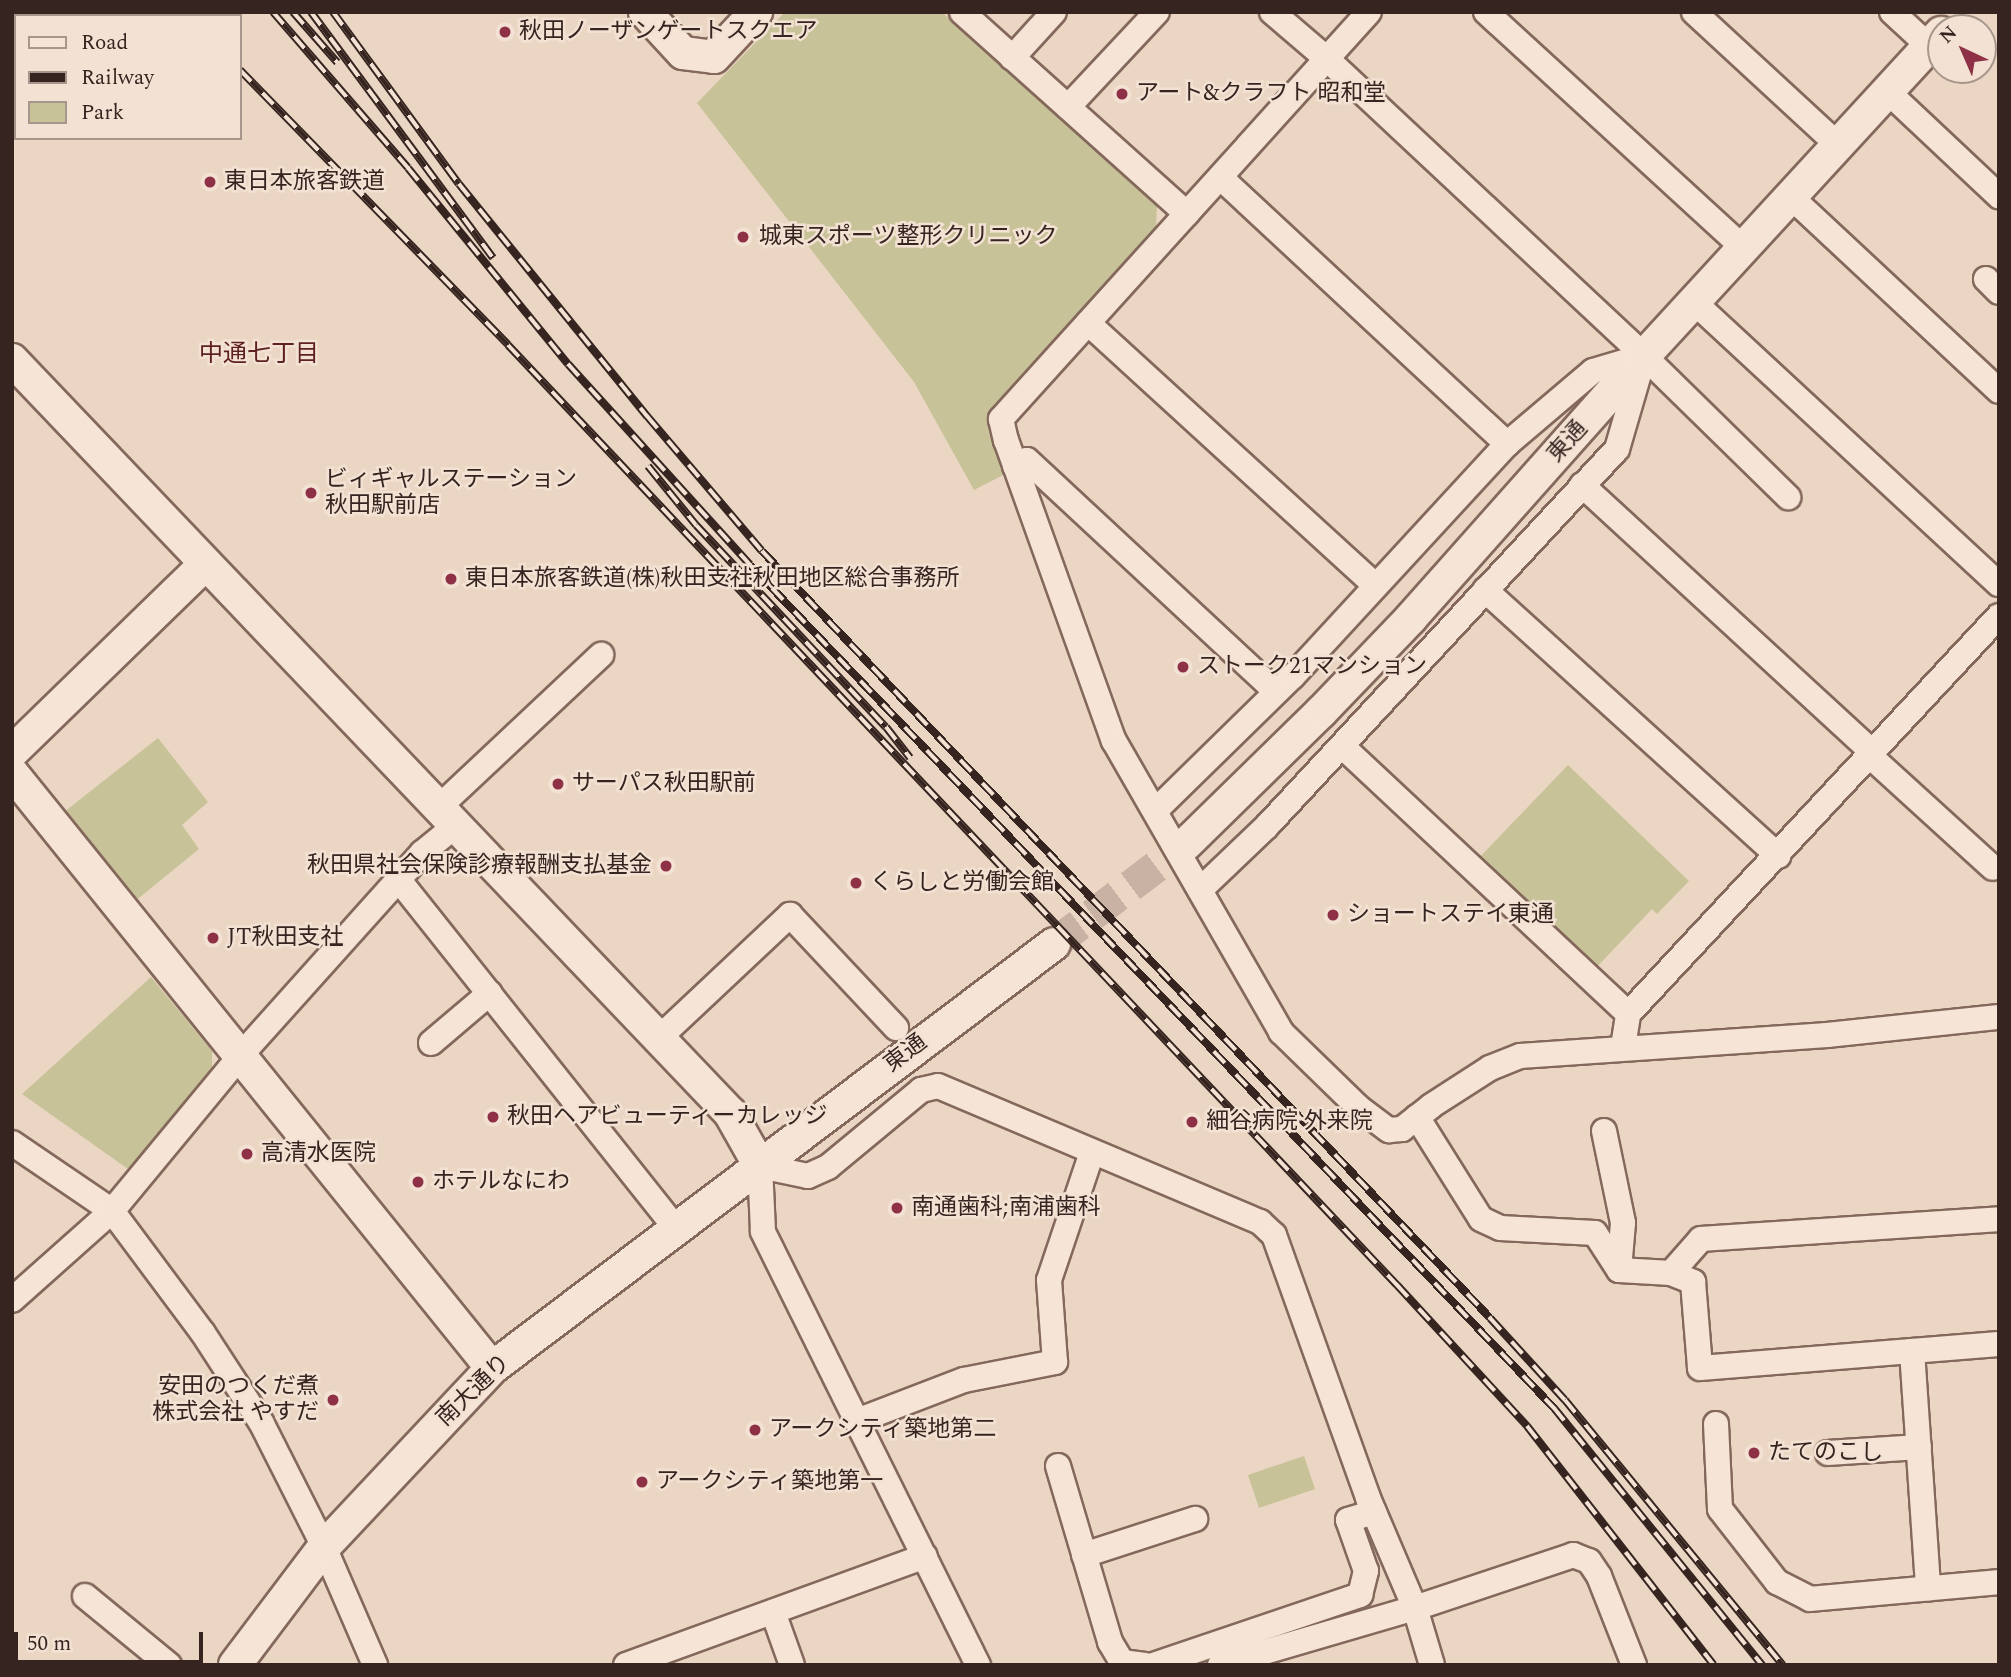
<!DOCTYPE html>
<html>
<head>
<meta charset="utf-8">
<style>
	body { margin:0 }
	#map { position:relative; width:2011px; height:1677px; overflow:hidden; background:#ebd6c4; font-family:Spectral,"Noto Sans JP",serif }
	div>[style] { position:absolute }
	.green>* { inset:0; background:#c8c298 }
	.tertiary-tunnel>* { height:32px; margin-top:-16px; transform-origin:0; background:repeating-linear-gradient(90deg,#c7b2a3 0 32px,transparent 0 48px) }
	.roads { filter:drop-shadow(2px 0 #84685c) drop-shadow(-2px 0 #84685c) drop-shadow(0 2px #84685c) drop-shadow(0 -2px #84685c) }
	.minor>* { height:24px; margin:-12px; padding:0 12px; transform-origin:12px; border-radius:12px; background:#f6e5d6 }
	.tertiary>* { height:32px; margin:-16px; padding:0 16px; transform-origin:16px; border-radius:16px; background:#f6e5d6 }
	.rail>* { height:8px; margin-top:-4px; transform-origin:0; background:repeating-linear-gradient(90deg,#f3e2d3 0 16px,#35241f 0 32px); box-sizing:border-box; border-block:2px solid #35241f }
	.dots>* { width:19px; height:19px; translate:-50% -50%; box-sizing:border-box; border:4px solid #f3e2d3; border-radius:50% }
	span { translate:-50% -50%; white-space:nowrap; text-align:center; line-height:1.15; -webkit-text-stroke:5px #f3e2d3; paint-order:stroke }
	.poi-label { font-size:23px; color:#35241f }
	.left { translate:0 -50%; text-align:left }
	.right { translate:-100% -50%; text-align:right }
	.street-label { font-size:23px; color:#35241f }
	.neighbourhood-label { font-size:24px; color:#5e2122 }
	.frame { position:absolute; inset:0; border:14px solid #35241f; pointer-events:none }
	.legend { position:absolute; left:14px; top:14px; width:228px; height:126px; box-sizing:border-box; background:#f3e2d3; border:2px solid #a7968b; margin:0; padding:9px 12px; list-style:none; font-size:21px; color:#35241f }
	.legend li { display:flex; align-items:center; gap:14px; height:35px }
	.legend b { width:35px; border:2px solid #a7968b }
	.north { position:absolute; left:1927px; top:14px; width:70px; height:70px; box-sizing:border-box; background:#f3e2d3; border:2px solid #a7968b; border-radius:50%; rotate:316deg; font-size:19px; font-weight:700; line-height:28px; text-align:center; color:#35241f }
	.north::after { content:''; display:block; margin:auto; width:24px; height:32px; background:#8e3046; clip-path:polygon(50% 0,100% 100%,50% 72%,0 100%) }
	.scale { position:absolute; left:14px; top:1632px; width:189px; height:32px; box-sizing:border-box; border:4px solid #35241f; border-top:0; padding-left:9px; font-size:21px; line-height:24px; white-space:nowrap; color:#35241f; -webkit-text-stroke:5px #f3e2d3; paint-order:stroke }
</style>
</head>
<body>
<div id="map">
	<div class="green">
		<div style="clip-path:polygon(785px 12px,942px 12px,1157px 206px,1156px 226px,991px 410px,994px 429px,1011px 471px,974px 490px,914px 382px,697px 103px)"></div>
		<div style="clip-path:polygon(158px 738px,208px 802px,182px 825px,199px 849px,134px 902px,64px 812px)"></div>
		<div style="clip-path:polygon(1568px 765px,1689px 881px,1657px 914px,1652px 909px,1592px 972px,1476px 861px)"></div>
		<div style="clip-path:polygon(151px 977px,212px 1051px,212px 1070px,128px 1169px,22px 1094px)"></div>
		<div style="clip-path:polygon(1304px 1456px,1315px 1489px,1259px 1508px,1248px 1475px)"></div>
	</div>
	<div class="tertiary-tunnel">
		<div style="left:1054px;top:944px;width:166px;rotate:-37.1deg"></div>
	</div>
	<div class="roads">
		<div class="minor">
			<div style="left:962px;top:12px;width:302px;rotate:41.9deg"></div>
			<div style="left:1272px;top:12px;width:72px;rotate:40.5deg"></div>
			<div style="left:1327px;top:59px;width:434px;rotate:43.1deg"></div>
			<div style="left:1644px;top:356px;width:202px;rotate:44.4deg"></div>
			<div style="left:1369px;top:12px;width:549px;rotate:132.12deg"></div>
			<div style="left:1001px;top:419px;width:22px;rotate:77deg"></div>
			<div style="left:1006px;top:440px;width:320px;rotate:70.3deg"></div>
			<div style="left:1114px;top:741px;width:336px;rotate:60.1deg"></div>
			<div style="left:1281px;top:1032px;width:107px;rotate:44.2deg"></div>
			<div style="left:1358px;top:1107px;width:39px;rotate:37deg"></div>
			<div style="left:1389px;top:1130px;width:13px;rotate:-4deg"></div>
			<div style="left:1402px;top:1129px;width:37px;rotate:-38deg"></div>
			<div style="left:1431px;top:1106px;width:70px;rotate:-32.8deg"></div>
			<div style="left:1490px;top:1068px;width:32px;rotate:-22deg"></div>
			<div style="left:1520px;top:1056px;width:308px;rotate:-3.9deg"></div>
			<div style="left:1827px;top:1035px;width:173px;rotate:-6deg"></div>
			<div style="left:1486px;top:12px;width:350px;rotate:42.5deg"></div>
			<div style="left:1694px;top:12px;width:196px;rotate:42.7deg"></div>
			<div style="left:1892px;top:12px;width:50px;rotate:42.6deg"></div>
			<div style="left:1012px;top:58px;width:62px;rotate:-47.6deg"></div>
			<div style="left:1887px;top:91px;width:154px;rotate:43.2deg"></div>
			<div style="left:1068px;top:107px;width:130px;rotate:-46.9deg"></div>
			<div style="left:1221px;top:178px;width:391px;rotate:42.9deg"></div>
			<div style="left:1791px;top:197px;width:284px;rotate:43deg"></div>
			<div style="left:1986px;top:279px;width:18px;rotate:45deg"></div>
			<div style="left:1694px;top:302px;width:415px;rotate:42.8deg"></div>
			<div style="left:1088px;top:323px;width:389px;rotate:42.4deg"></div>
			<div style="left:1015px;top:466px;width:13px;rotate:-27deg"></div>
			<div style="left:1027px;top:460px;width:340px;rotate:42.9deg"></div>
			<div style="left:1582px;top:485px;width:396px;rotate:42.6deg"></div>
			<div style="left:1485px;top:590px;width:396px;rotate:42.2deg"></div>
			<div style="left:1342px;top:746px;width:392px;rotate:43.1deg"></div>
			<div style="left:1870px;top:756px;width:166px;rotate:42.3deg"></div>
			<div style="left:438px;top:808px;width:224px;rotate:-43.2deg"></div>
			<div style="left:1155px;top:811px;width:193px;rotate:-44.4deg"></div>
			<div style="left:1293px;top:676px;width:316px;rotate:-47.3deg"></div>
			<div style="left:1507px;top:444px;width:113px;rotate:-40.3deg"></div>
			<div style="left:1593px;top:371px;width:53px;rotate:-16.4deg"></div>
			<div style="left:398px;top:879px;width:447px;rotate:51.5deg"></div>
			<div style="left:1200px;top:890px;width:93px;rotate:-43.7deg"></div>
			<div style="left:1267px;top:826px;width:514px;rotate:-47.13deg"></div>
			<div style="left:1617px;top:449px;width:93px;rotate:-73.7deg"></div>
			<div style="left:659px;top:1038px;width:180px;rotate:-43.2deg"></div>
			<div style="left:790px;top:915px;width:155px;rotate:46.8deg"></div>
			<div style="left:431px;top:1043px;width:77px;rotate:-40.3deg"></div>
			<div style="left:1623px;top:1047px;width:33px;rotate:-81deg"></div>
			<div style="left:1628px;top:1014px;width:544px;rotate:-47.01deg"></div>
			<div style="left:1417px;top:1117px;width:120px;rotate:57.9deg"></div>
			<div style="left:1481px;top:1219px;width:21px;rotate:25deg"></div>
			<div style="left:1500px;top:1228px;width:95px;rotate:3deg"></div>
			<div style="left:1595px;top:1233px;width:44px;rotate:57deg"></div>
			<div style="left:1619px;top:1270px;width:52px;rotate:3.3deg"></div>
			<div style="left:1671px;top:1273px;width:24px;rotate:22deg"></div>
			<div style="left:1693px;top:1282px;width:86px;rotate:85.3deg"></div>
			<div style="left:1700px;top:1368px;width:300px;rotate:-4.6deg"></div>
			<div style="left:1604px;top:1131px;width:94px;rotate:78.3deg"></div>
			<div style="left:1623px;top:1223px;width:47px;rotate:94.9deg"></div>
			<div style="left:12px;top:1143px;width:121px;rotate:34.2deg"></div>
			<div style="left:112px;top:1211px;width:152px;rotate:53.3deg"></div>
			<div style="left:203px;top:1333px;width:108px;rotate:57deg"></div>
			<div style="left:262px;top:1424px;width:138px;rotate:63.2deg"></div>
			<div style="left:324px;top:1547px;width:129px;rotate:66.6deg"></div>
			<div style="left:1671px;top:1273px;width:45px;rotate:-48.6deg"></div>
			<div style="left:1701px;top:1239px;width:299px;rotate:-3.8deg"></div>
			<div style="left:12px;top:1300px;width:134px;rotate:-41.7deg"></div>
			<div style="left:112px;top:1211px;width:201px;rotate:-50.4deg"></div>
			<div style="left:240px;top:1056px;width:273px;rotate:-48.1deg"></div>
			<div style="left:422px;top:853px;width:43px;rotate:-39.3deg"></div>
			<div style="left:1912px;top:1351px;width:238px;rotate:86.1deg"></div>
			<div style="left:857px;top:1421px;width:115px;rotate:-21deg"></div>
			<div style="left:964px;top:1380px;width:93px;rotate:-11.2deg"></div>
			<div style="left:1055px;top:1362px;width:82px;rotate:-94.2deg"></div>
			<div style="left:1049px;top:1280px;width:135px;rotate:-71.4deg"></div>
			<div style="left:1716px;top:1424px;width:85px;rotate:87.3deg"></div>
			<div style="left:1720px;top:1509px;width:93px;rotate:52deg"></div>
			<div style="left:1777px;top:1582px;width:37px;rotate:27deg"></div>
			<div style="left:1810px;top:1599px;width:190px;rotate:-5.1deg"></div>
			<div style="left:1828px;top:1453px;width:91px;rotate:-3.8deg"></div>
			<div style="left:1058px;top:1466px;width:184px;rotate:73.5deg"></div>
			<div style="left:1110px;top:1642px;width:23px;rotate:59deg"></div>
			<div style="left:1122px;top:1662px;width:23px;rotate:7deg"></div>
			<div style="left:1084px;top:1555px;width:117px;rotate:-18deg"></div>
			<div style="left:85px;top:1596px;width:109px;rotate:39.4deg"></div>
			<div style="left:773px;top:1612px;width:56px;rotate:70.3deg"></div>
			<div style="left:626px;top:1665px;width:318px;rotate:-20deg"></div>
			<div style="left:978px;top:1665px;width:484px;rotate:-116.4deg"></div>
			<div style="left:763px;top:1231px;width:65px;rotate:-92.6deg"></div>
			<div style="left:760px;top:1166px;width:49px;rotate:11.8deg"></div>
			<div style="left:808px;top:1176px;width:22px;rotate:-24deg"></div>
			<div style="left:828px;top:1167px;width:121px;rotate:-39.6deg"></div>
			<div style="left:921px;top:1090px;width:17px;rotate:-13deg"></div>
			<div style="left:938px;top:1086px;width:350px;rotate:22.9deg"></div>
			<div style="left:1260px;top:1222px;width:19px;rotate:43deg"></div>
			<div style="left:1274px;top:1235px;width:279px;rotate:70.3deg"></div>
			<div style="left:1368px;top:1498px;width:120px;rotate:66.9deg"></div>
			<div style="left:1415px;top:1608px;width:59px;rotate:73.4deg"></div>
			<div style="left:1153px;top:1665px;width:219px;rotate:-18.7deg"></div>
			<div style="left:1360px;top:1595px;width:25px;rotate:-76deg"></div>
			<div style="left:1366px;top:1571px;width:54px;rotate:-109.4deg"></div>
			<div style="left:1348px;top:1520px;width:27px;rotate:-17deg"></div>
			<div style="left:1220px;top:1665px;width:203px;rotate:-16.3deg"></div>
			<div style="left:1415px;top:1608px;width:167px;rotate:-18.5deg"></div>
			<div style="left:1573px;top:1555px;width:17px;rotate:21deg"></div>
			<div style="left:1589px;top:1561px;width:18px;rotate:56deg"></div>
			<div style="left:1599px;top:1576px;width:96px;rotate:68.5deg"></div>
		</div>
		<div class="tertiary">
			<div style="left:645px;top:12px;width:56px;rotate:47.2deg"></div>
			<div style="left:683px;top:53px;width:31px;rotate:7deg"></div>
			<div style="left:714px;top:57px;width:62px;rotate:-47deg"></div>
			<div style="left:12px;top:360px;width:1040px;rotate:46.36deg"></div>
			<div style="left:730px;top:1113px;width:61px;rotate:60.5deg"></div>
			<div style="left:12px;top:752px;width:268px;rotate:-44.2deg"></div>
			<div style="left:12px;top:773px;width:764px;rotate:51.11deg"></div>
			<div style="left:1186px;top:844px;width:189px;rotate:-44.4deg"></div>
			<div style="left:1321px;top:712px;width:130px;rotate:-46.2deg"></div>
			<div style="left:1411px;top:618px;width:351px;rotate:-48.4deg"></div>
			<div style="left:1644px;top:356px;width:439px;rotate:-47.4deg"></div>
			<div style="left:235px;top:1665px;width:148px;rotate:-53deg"></div>
			<div style="left:324px;top:1547px;width:245px;rotate:-46.8deg"></div>
			<div style="left:492px;top:1368px;width:704px;rotate:-37.03deg"></div>
		</div>
	</div>
	<div class="rail">
		<div style="left:185px;top:12px;width:5px;rotate:53deg"></div>
		<div style="left:273px;top:12px;width:206px;rotate:49.1deg"></div>
		<div style="left:408px;top:168px;width:253px;rotate:50.8deg"></div>
		<div style="left:568px;top:364px;width:271px;rotate:47.8deg"></div>
		<div style="left:750px;top:565px;width:1165px;rotate:46.36deg"></div>
		<div style="left:1554px;top:1408px;width:331px;rotate:51deg"></div>
		<div style="left:293px;top:12px;width:67px;rotate:48.7deg"></div>
		<div style="left:311px;top:12px;width:306px;rotate:53.5deg"></div>
		<div style="left:333px;top:12px;width:213px;rotate:53.8deg"></div>
		<div style="left:459px;top:184px;width:299px;rotate:51deg"></div>
		<div style="left:647px;top:416px;width:177px;rotate:49.6deg"></div>
		<div style="left:762px;top:551px;width:1057px;rotate:46.49deg"></div>
		<div style="left:1490px;top:1318px;width:111px;rotate:47.6deg"></div>
		<div style="left:1565px;top:1400px;width:343px;rotate:50.6deg"></div>
		<div style="left:240px;top:70px;width:384px;rotate:45.7deg"></div>
		<div style="left:508px;top:345px;width:1294px;rotate:46.6deg"></div>
		<div style="left:1397px;top:1285px;width:192px;rotate:47.3deg"></div>
		<div style="left:1527px;top:1426px;width:303px;rotate:52deg"></div>
		<div style="left:648px;top:466px;width:76px;rotate:50.9deg"></div>
		<div style="left:696px;top:525px;width:277px;rotate:46.8deg"></div>
		<div style="left:886px;top:727px;width:39px;rotate:52deg"></div>
	</div>
	<div class="dots">
		<div style="left:505px;top:32px;background:#8e3046"></div>
		<div style="left:1122px;top:94px;background:#8e3046"></div>
		<div style="left:210px;top:182px;background:#8e3046"></div>
		<div style="left:743px;top:237px;background:#8e3046"></div>
		<div style="left:311px;top:493px;background:#8e3046"></div>
		<div style="left:451px;top:579px;background:#8e3046"></div>
		<div style="left:1183px;top:667px;background:#8e3046"></div>
		<div style="left:558px;top:784px;background:#8e3046"></div>
		<div style="left:666px;top:866px;background:#8e3046"></div>
		<div style="left:856px;top:883px;background:#8e3046"></div>
		<div style="left:1333px;top:915px;background:#8e3046"></div>
		<div style="left:213px;top:938px;background:#8e3046"></div>
		<div style="left:493px;top:1117px;background:#8e3046"></div>
		<div style="left:1192px;top:1122px;background:#8e3046"></div>
		<div style="left:247px;top:1154px;background:#8e3046"></div>
		<div style="left:418px;top:1182px;background:#8e3046"></div>
		<div style="left:897px;top:1208px;background:#8e3046"></div>
		<div style="left:333px;top:1400px;background:#8e3046"></div>
		<div style="left:755px;top:1430px;background:#8e3046"></div>
		<div style="left:1754px;top:1453px;background:#8e3046"></div>
		<div style="left:642px;top:1482px;background:#8e3046"></div>
	</div>
	<div class="poi-label">
		<span class="left" style="left:519px;top:32px">秋田ノーザンゲートスクエア</span>
		<span class="left" style="left:1136px;top:94px">アート&amp;クラフト 昭和堂</span>
		<span class="left" style="left:224px;top:182px">東日本旅客鉄道</span>
		<span class="left" style="left:759px;top:237px">城東スポーツ整形クリニック</span>
		<span class="left" style="left:325px;top:493px">ビィギャルステーション<br>秋田駅前店</span>
		<span class="left" style="left:465px;top:579px">東日本旅客鉄道(株)秋田支社秋田地区総合事務所</span>
		<span class="left" style="left:1197px;top:667px">ストーク21マンション</span>
		<span class="left" style="left:572px;top:784px">サーパス秋田駅前</span>
		<span class="right" style="left:652px;top:866px">秋田県社会保険診療報酬支払基金</span>
		<span class="left" style="left:870px;top:883px">くらしと労働会館</span>
		<span class="left" style="left:1347px;top:915px">ショートステイ東通</span>
		<span class="left" style="left:227px;top:938px">JT秋田支社</span>
		<span class="left" style="left:507px;top:1117px">秋田ヘアビューティーカレッジ</span>
		<span class="left" style="left:1206px;top:1122px">細谷病院 外来院</span>
		<span class="left" style="left:261px;top:1154px">高清水医院</span>
		<span class="left" style="left:432px;top:1182px">ホテルなにわ</span>
		<span class="left" style="left:911px;top:1208px">南通歯科;南浦歯科</span>
		<span class="right" style="left:319px;top:1400px">安田のつくだ煮<br>株式会社 やすだ</span>
		<span class="left" style="left:769px;top:1430px">アークシティ築地第二</span>
		<span class="left" style="left:1768px;top:1453px">たてのこし</span>
		<span class="left" style="left:656px;top:1482px">アークシティ築地第一</span>
	</div>
	<div class="street-label">
		<span style="left:1568px;top:442px;rotate:-48deg">東通</span>
		<span style="left:906px;top:1054px;rotate:-37deg">東通</span>
		<span style="left:474px;top:1391px;rotate:-44deg">南大通り</span>
	</div>
	<div class="neighbourhood-label">
		<span style="left:259px;top:355px">中通七丁目</span>
	</div>
	<div class="frame"></div>
	<ul class="legend">
	<li><b style="height:9px;background:#f6e5d6"></b>Road</li>
	<li><b style="height:9px;background:#35241f"></b>Railway</li>
	<li><b style="height:19px;background:#c8c298"></b>Park</li>
	</ul>
	<div class="north">N</div>
	<div class="scale">50 m</div>
</div>
</body>
</html>
